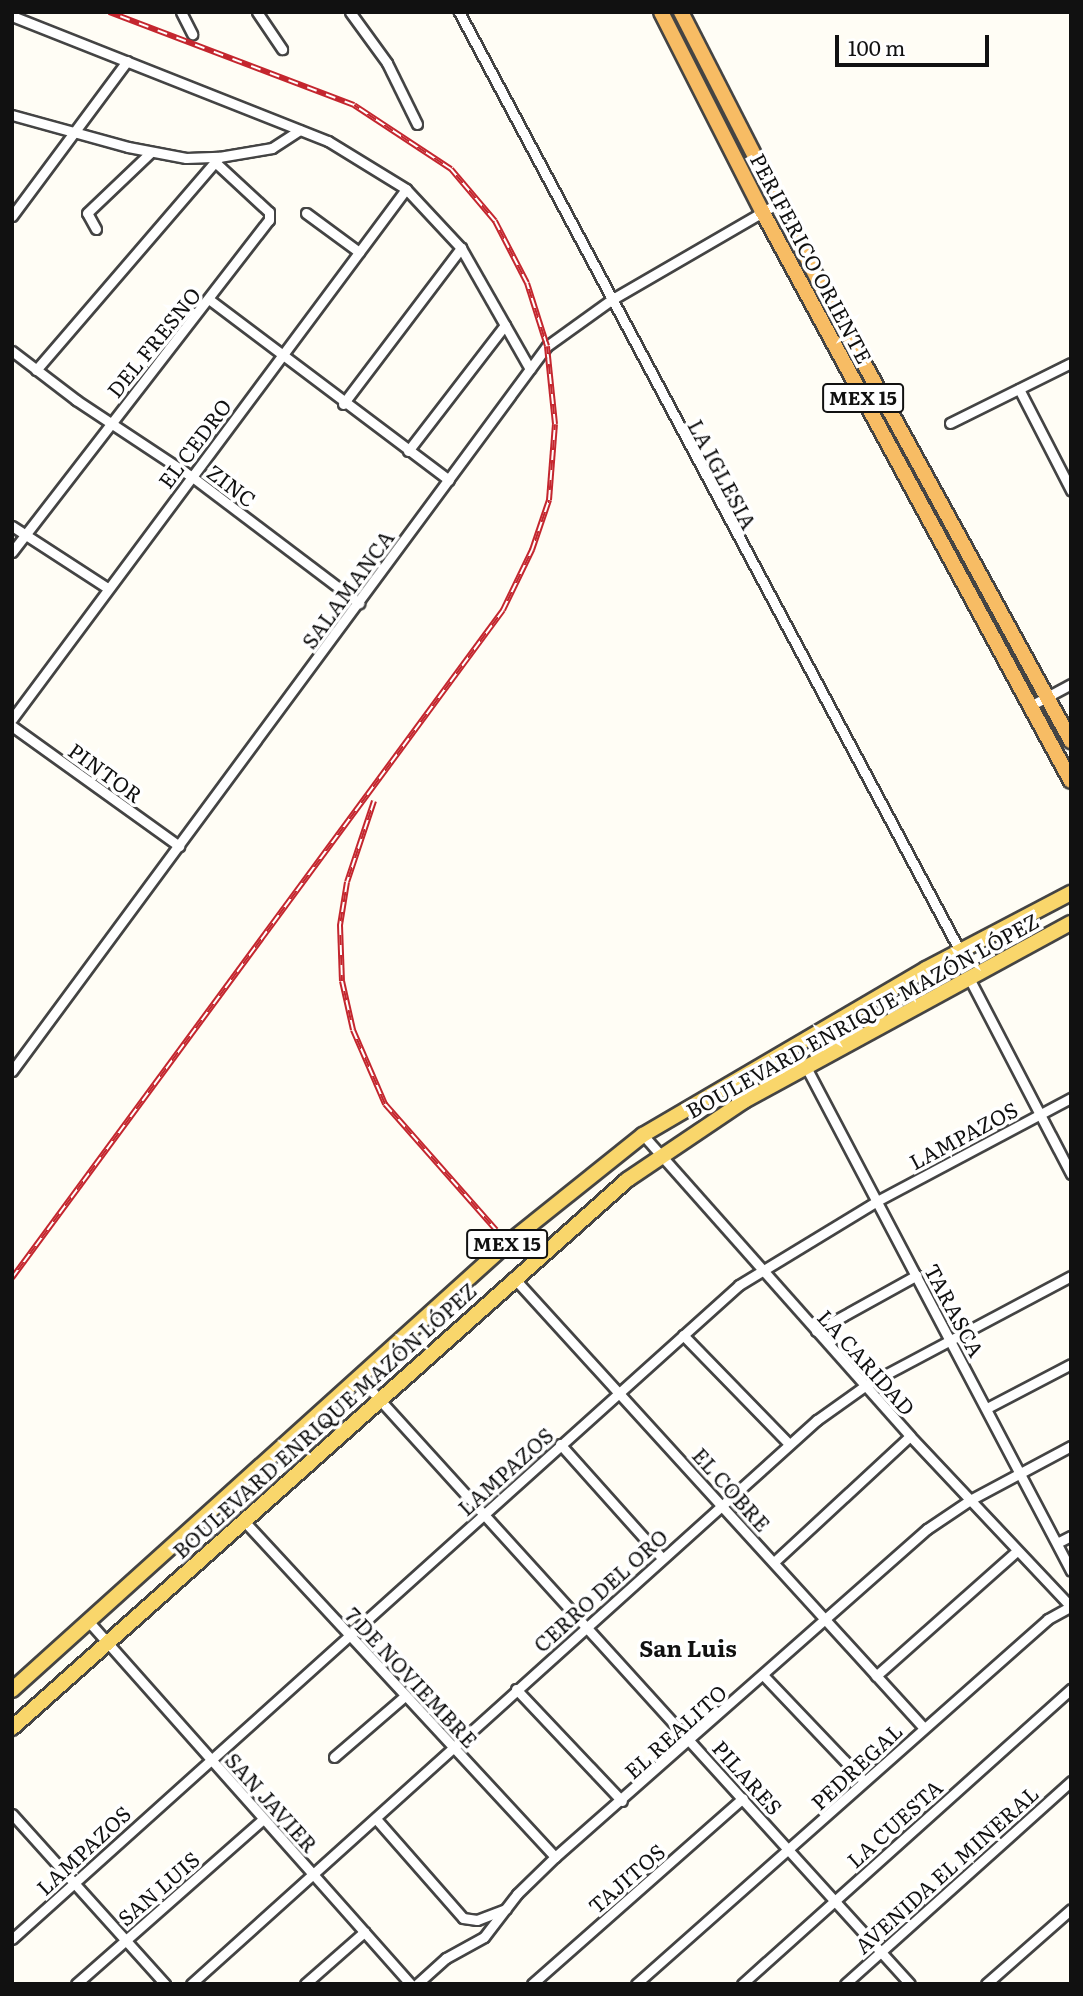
<!DOCTYPE html>
<html>
<head>
<meta charset="utf-8">
<style>
	body { margin:0 }
	#map { position:relative; width:1083px; height:1996px; overflow:hidden; background:#fffdf5; font-family:Literata,serif }
	div>[style] { position:absolute }
	.roads { filter:drop-shadow(2px 0 #444) drop-shadow(-2px 0 #444) drop-shadow(0 2px #444) drop-shadow(0 -2px #444) }
	.minor>* { height:9px; margin:-4.5px; padding:0 4.5px; transform-origin:4.5px; border-radius:4.5px; background:#fff }
	.primary>* { height:14px; margin:-7px; padding:0 7px; transform-origin:7px; border-radius:7px; background:#f9d66b }
	.trunk>* { height:14px; margin:-7px; padding:0 7px; transform-origin:7px; border-radius:7px; background:#f7bc64 }
	.rail>* { height:6px; margin-top:-3px; transform-origin:0; background:repeating-linear-gradient(90deg,#fff 0 10px,#c4262e 0 20px); box-sizing:border-box; border-block:2px solid #c4262e }
	span { translate:-50% -50%; white-space:nowrap; text-align:center; line-height:1.15; -webkit-text-stroke:7px #fff; paint-order:stroke }
	.shield-label span { padding:2px 5px; background:#fff; border:2px solid; border-radius:5px; -webkit-text-stroke-width:0 }
	.shield-label { font-size:19px; color:#111; font-weight:700 }
	.street-label { font-size:21px; color:#111 }
	.neighbourhood-label { font-size:23px; color:#111; font-weight:700 }
	.frame { position:absolute; inset:0; border:14px solid #111; pointer-events:none }
	.scale { position:absolute; left:835px; top:35px; width:154px; height:32px; box-sizing:border-box; border:4px solid #111; border-top:0; padding-left:9px; font-size:21px; line-height:24px; white-space:nowrap; color:#111; -webkit-text-stroke:5px #fff; paint-order:stroke }
</style>
</head>
<body>
<div id="map">
	<div class="roads">
		<div class="minor">
			<div style="left:181px;top:12px;width:25px;rotate:63deg"></div>
			<div style="left:257px;top:12px;width:45px;rotate:56deg"></div>
			<div style="left:350px;top:12px;width:63px;rotate:54deg"></div>
			<div style="left:387px;top:63px;width:68px;rotate:63.8deg"></div>
			<div style="left:459px;top:12px;width:1064px;rotate:61.92deg"></div>
			<div style="left:12px;top:16px;width:340px;rotate:21.6deg"></div>
			<div style="left:328px;top:141px;width:92px;rotate:31.6deg"></div>
			<div style="left:406px;top:189px;width:81px;rotate:47deg"></div>
			<div style="left:461px;top:248px;width:139px;rotate:60.3deg"></div>
			<div style="left:12px;top:115px;width:120px;rotate:15.4deg"></div>
			<div style="left:128px;top:147px;width:59px;rotate:10.7deg"></div>
			<div style="left:186px;top:158px;width:33px;rotate:-2deg"></div>
			<div style="left:306px;top:213px;width:66px;rotate:36.3deg"></div>
			<div style="left:12px;top:216px;width:193px;rotate:-53.4deg"></div>
			<div style="left:96px;top:229px;width:18px;rotate:-119deg"></div>
			<div style="left:87px;top:213px;width:88px;rotate:-43.6deg"></div>
			<div style="left:210px;top:300px;width:299px;rotate:37deg"></div>
			<div style="left:12px;top:351px;width:81px;rotate:37.4deg"></div>
			<div style="left:76px;top:400px;width:138px;rotate:33.5deg"></div>
			<div style="left:191px;top:476px;width:211px;rotate:37.1deg"></div>
			<div style="left:36px;top:370px;width:281px;rotate:-49.3deg"></div>
			<div style="left:219px;top:157px;width:54px;rotate:-9.6deg"></div>
			<div style="left:272px;top:148px;width:33px;rotate:-33deg"></div>
			<div style="left:1019px;top:389px;width:114px;rotate:62.8deg"></div>
			<div style="left:343px;top:404px;width:196px;rotate:-52.9deg"></div>
			<div style="left:950px;top:423px;width:135px;rotate:-26.4deg"></div>
			<div style="left:408px;top:451px;width:159px;rotate:-52.4deg"></div>
			<div style="left:12px;top:526px;width:112px;rotate:33deg"></div>
			<div style="left:12px;top:552px;width:420px;rotate:-52.3deg"></div>
			<div style="left:269px;top:220px;width:8px;rotate:-90deg"></div>
			<div style="left:269px;top:212px;width:74px;rotate:-137.2deg"></div>
			<div style="left:1030px;top:706px;width:47px;rotate:-28.2deg"></div>
			<div style="left:12px;top:719px;width:660px;rotate:-53.37deg"></div>
			<div style="left:12px;top:726px;width:206px;rotate:35.7deg"></div>
			<div style="left:969px;top:978px;width:221px;rotate:62.5deg"></div>
			<div style="left:806px;top:1067px;width:569px;rotate:62.26deg"></div>
			<div style="left:12px;top:1071px;width:901px;rotate:-53.58deg"></div>
			<div style="left:547px;top:346px;width:79px;rotate:-35.7deg"></div>
			<div style="left:611px;top:300px;width:193px;rotate:-30.1deg"></div>
			<div style="left:643px;top:1135px;width:402px;rotate:48.4deg"></div>
			<div style="left:910px;top:1436px;width:235px;rotate:46.7deg"></div>
			<div style="left:513px;top:1277px;width:609px;rotate:47.66deg"></div>
			<div style="left:816px;top:1331px;width:115px;rotate:-29deg"></div>
			<div style="left:683px;top:1335px;width:152px;rotate:45.8deg"></div>
			<div style="left:360px;top:1378px;width:818px;rotate:47.77deg"></div>
			<div style="left:987px;top:1408px;width:95px;rotate:-27.6deg"></div>
			<div style="left:560px;top:1444px;width:153px;rotate:48.2deg"></div>
			<div style="left:244px;top:1521px;width:458px;rotate:47.2deg"></div>
			<div style="left:1057px;top:1543px;width:16px;rotate:-27deg"></div>
			<div style="left:774px;top:1562px;width:185px;rotate:-42.8deg"></div>
			<div style="left:90px;top:1623px;width:482px;rotate:48.4deg"></div>
			<div style="left:763px;top:1675px;width:146px;rotate:46.4deg"></div>
			<div style="left:876px;top:1676px;width:188px;rotate:-41.6deg"></div>
			<div style="left:516px;top:1689px;width:154px;rotate:46.6deg"></div>
			<div style="left:334px;top:1757px;width:94px;rotate:-40.7deg"></div>
			<div style="left:12px;top:1814px;width:229px;rotate:48deg"></div>
			<div style="left:377px;top:1820px;width:130px;rotate:48.7deg"></div>
			<div style="left:463px;top:1918px;width:14px;rotate:8deg"></div>
			<div style="left:477px;top:1920px;width:31px;rotate:-21deg"></div>
			<div style="left:12px;top:1939px;width:978px;rotate:-41.97deg"></div>
			<div style="left:739px;top:1285px;width:162px;rotate:-31.3deg"></div>
			<div style="left:877px;top:1201px;width:220px;rotate:-28deg"></div>
			<div style="left:76px;top:1984px;width:249px;rotate:-41.4deg"></div>
			<div style="left:191px;top:1984px;width:843px;rotate:-42.02deg"></div>
			<div style="left:817px;top:1420px;width:60px;rotate:-35.5deg"></div>
			<div style="left:866px;top:1385px;width:232px;rotate:-28deg"></div>
			<div style="left:305px;top:1984px;width:79px;rotate:-41.4deg"></div>
			<div style="left:417px;top:1984px;width:39px;rotate:-42deg"></div>
			<div style="left:446px;top:1958px;width:43px;rotate:-28.9deg"></div>
			<div style="left:484px;top:1937px;width:54px;rotate:-52.5deg"></div>
			<div style="left:517px;top:1894px;width:53px;rotate:-44.2deg"></div>
			<div style="left:555px;top:1857px;width:496px;rotate:-41.4deg"></div>
			<div style="left:927px;top:1529px;width:52px;rotate:-34deg"></div>
			<div style="left:970px;top:1500px;width:115px;rotate:-28.1deg"></div>
			<div style="left:532px;top:1984px;width:281px;rotate:-41.4deg"></div>
			<div style="left:636px;top:1984px;width:550px;rotate:-41.54deg"></div>
			<div style="left:1048px;top:1619px;width:26px;rotate:-29deg"></div>
			<div style="left:742px;top:1984px;width:442px;rotate:-41.9deg"></div>
			<div style="left:845px;top:1984px;width:304px;rotate:-41.9deg"></div>
			<div style="left:986px;top:1984px;width:113px;rotate:-41.4deg"></div>
		</div>
		<div class="primary">
			<div style="left:12px;top:1690px;width:668px;rotate:-42.03deg"></div>
			<div style="left:508px;top:1243px;width:173px;rotate:-38.7deg"></div>
			<div style="left:643px;top:1135px;width:328px;rotate:-30.4deg"></div>
			<div style="left:926px;top:969px;width:164px;rotate:-27.7deg"></div>
			<div style="left:12px;top:1728px;width:824px;rotate:-41.7deg"></div>
			<div style="left:627px;top:1180px;width:141px;rotate:-34deg"></div>
			<div style="left:744px;top:1101px;width:372px;rotate:-28.6deg"></div>
		</div>
		<div class="trunk">
			<div style="left:661px;top:12px;width:223px;rotate:63.1deg"></div>
			<div style="left:762px;top:211px;width:648px;rotate:61.54deg"></div>
			<div style="left:681px;top:12px;width:309px;rotate:62.9deg"></div>
			<div style="left:822px;top:287px;width:518px;rotate:61.26deg"></div>
		</div>
	</div>
	<div class="rail">
		<div style="left:374px;top:801px;width:85px;rotate:108.4deg"></div>
		<div style="left:347px;top:882px;width:44px;rotate:99.2deg"></div>
		<div style="left:340px;top:925px;width:56px;rotate:88deg"></div>
		<div style="left:342px;top:981px;width:50px;rotate:77.3deg"></div>
		<div style="left:353px;top:1030px;width:81px;rotate:66.6deg"></div>
		<div style="left:385px;top:1104px;width:168px;rotate:48.6deg"></div>
		<div style="left:12px;top:1278px;width:829px;rotate:-53.68deg"></div>
		<div style="left:503px;top:610px;width:67px;rotate:-64.2deg"></div>
		<div style="left:532px;top:550px;width:53px;rotate:-71.2deg"></div>
		<div style="left:549px;top:500px;width:76px;rotate:-85.5deg"></div>
		<div style="left:555px;top:424px;width:78px;rotate:-95.9deg"></div>
		<div style="left:547px;top:346px;width:66px;rotate:-107.6deg"></div>
		<div style="left:527px;top:283px;width:70px;rotate:-117.3deg"></div>
		<div style="left:495px;top:221px;width:68px;rotate:-130.2deg"></div>
		<div style="left:451px;top:169px;width:116px;rotate:-146.6deg"></div>
		<div style="left:354px;top:105px;width:262px;rotate:-159.2deg"></div>
	</div>
	<div class="shield-label">
		<span style="left:863px;top:398px">MEX 15</span>
		<span style="left:507px;top:1244px">MEX 15</span>
	</div>
	<div class="street-label">
		<span style="left:812px;top:258px;rotate:62deg">PERIFERICO ORIENTE</span>
		<span style="left:153px;top:342px;rotate:-51deg">DEL FRESNO</span>
		<span style="left:194px;top:443px;rotate:-53deg">EL CEDRO</span>
		<span style="left:723px;top:474px;rotate:62deg">LA IGLESIA</span>
		<span style="left:232px;top:485px;rotate:37deg">ZINC</span>
		<span style="left:347px;top:589px;rotate:-54deg">SALAMANCA</span>
		<span style="left:106px;top:772px;rotate:36deg">PINTOR</span>
		<span style="left:862px;top:1015px;rotate:-29deg">BOULEVARD ENRIQUE MAZÓN LÓPEZ</span>
		<span style="left:963px;top:1135px;rotate:-28deg">LAMPAZOS</span>
		<span style="left:955px;top:1310px;rotate:62deg">TARASCA</span>
		<span style="left:867px;top:1362px;rotate:48deg">LA CARIDAD</span>
		<span style="left:324px;top:1420px;rotate:-42deg">BOULEVARD ENRIQUE MAZÓN LÓPEZ</span>
		<span style="left:505px;top:1471px;rotate:-42deg">LAMPAZOS</span>
		<span style="left:732px;top:1489px;rotate:48deg">EL COBRE</span>
		<span style="left:600px;top:1590px;rotate:-42deg">CERRO DEL ORO</span>
		<span style="left:412px;top:1677px;rotate:47deg">7 DE NOVIEMBRE</span>
		<span style="left:675px;top:1731px;rotate:-42deg">EL REALITO</span>
		<span style="left:856px;top:1766px;rotate:-43deg">PEDREGAL</span>
		<span style="left:748px;top:1777px;rotate:48deg">PILARES</span>
		<span style="left:272px;top:1802px;rotate:48deg">SAN JAVIER</span>
		<span style="left:894px;top:1823px;rotate:-42deg">LA CUESTA</span>
		<span style="left:83px;top:1850px;rotate:-43deg">LAMPAZOS</span>
		<span style="left:946px;top:1869px;rotate:-42deg">AVENIDA EL MINERAL</span>
		<span style="left:626px;top:1878px;rotate:-41deg">TAJITOS</span>
		<span style="left:158px;top:1888px;rotate:-41deg">SAN LUIS</span>
	</div>
	<div class="neighbourhood-label">
		<span style="left:688px;top:1647px">San Luis</span>
	</div>
	<div class="frame"></div>
	<div class="scale">100 m</div>
</div>
</body>
</html>
